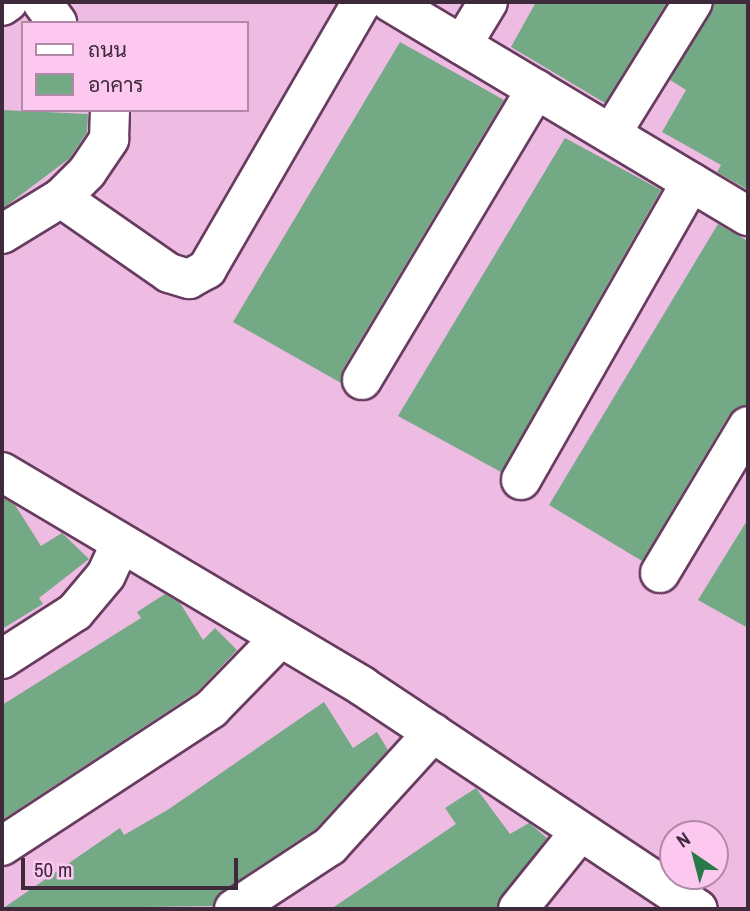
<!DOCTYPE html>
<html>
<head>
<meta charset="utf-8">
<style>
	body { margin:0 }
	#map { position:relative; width:750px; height:911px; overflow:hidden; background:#eebbe3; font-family:"Archivo Narrow",Sarabun,sans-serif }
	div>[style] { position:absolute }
	.building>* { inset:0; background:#73a984 }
	.roads { filter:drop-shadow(2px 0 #673c5f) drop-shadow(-2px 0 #673c5f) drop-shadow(0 2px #673c5f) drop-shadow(0 -2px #673c5f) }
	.minor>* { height:38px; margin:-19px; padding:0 19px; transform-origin:19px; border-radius:19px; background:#fff }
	span { translate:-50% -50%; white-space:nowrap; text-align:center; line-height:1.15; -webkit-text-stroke:5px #fcc8f0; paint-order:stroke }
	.frame { position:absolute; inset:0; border:4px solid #3e2a3a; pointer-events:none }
	.legend { position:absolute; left:21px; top:21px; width:228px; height:91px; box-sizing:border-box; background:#fcc8f0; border:2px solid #b089a7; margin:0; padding:9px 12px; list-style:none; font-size:21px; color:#3e2a3a }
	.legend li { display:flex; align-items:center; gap:14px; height:35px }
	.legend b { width:35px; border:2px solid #b089a7 }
	.north { position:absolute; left:659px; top:820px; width:70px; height:70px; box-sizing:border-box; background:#fcc8f0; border:2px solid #b089a7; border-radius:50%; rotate:325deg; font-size:19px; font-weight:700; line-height:28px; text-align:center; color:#3e2a3a }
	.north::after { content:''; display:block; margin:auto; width:24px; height:32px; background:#287949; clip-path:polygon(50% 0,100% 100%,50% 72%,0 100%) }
	.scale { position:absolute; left:21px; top:858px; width:217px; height:32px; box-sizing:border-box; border:4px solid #3e2a3a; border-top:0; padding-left:9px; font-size:21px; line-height:24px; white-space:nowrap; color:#3e2a3a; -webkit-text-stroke:5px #fcc8f0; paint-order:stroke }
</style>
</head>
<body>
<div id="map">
	<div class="building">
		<div style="clip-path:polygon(536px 2px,667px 2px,605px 103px,511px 47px)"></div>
		<div style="clip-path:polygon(715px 2px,748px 2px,748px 190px,717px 172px,721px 165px,662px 132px,686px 90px,670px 80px)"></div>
		<div style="clip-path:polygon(400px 42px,504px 100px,343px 369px,341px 383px,233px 322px)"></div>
		<div style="clip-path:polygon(2px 110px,88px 114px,87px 132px,70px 158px,2px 209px)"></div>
		<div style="clip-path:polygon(565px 138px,661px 190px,501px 472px,398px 416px)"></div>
		<div style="clip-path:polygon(718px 224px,748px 241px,748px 404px,729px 415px,642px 561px,549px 505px)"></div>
		<div style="clip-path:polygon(2px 497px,15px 505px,41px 546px,62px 533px,89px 559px,39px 598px,43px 604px,2px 629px)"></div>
		<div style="clip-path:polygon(748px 519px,748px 628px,698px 600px)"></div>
		<div style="clip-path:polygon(165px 594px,180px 603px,203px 640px,215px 628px,237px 650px,197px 692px,2px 820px,2px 705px,141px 618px,137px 612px)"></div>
		<div style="clip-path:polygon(324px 702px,353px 748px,377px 732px,388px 750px,316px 829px,222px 891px,213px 906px,2px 909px,120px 828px,124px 835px,169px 809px)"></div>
		<div style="clip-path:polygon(476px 788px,510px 834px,529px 823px,547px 838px,497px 909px,331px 909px,456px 824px,445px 808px)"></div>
	</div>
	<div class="roads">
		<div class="minor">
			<div style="left:42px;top:2px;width:26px;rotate:54deg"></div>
			<div style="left:390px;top:2px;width:417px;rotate:30.9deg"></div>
			<div style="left:2px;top:6px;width:7px;rotate:-34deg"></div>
			<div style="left:462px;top:45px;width:50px;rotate:-58.8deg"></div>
			<div style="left:611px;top:134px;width:155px;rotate:-58.2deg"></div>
			<div style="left:61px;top:198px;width:131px;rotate:34.8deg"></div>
			<div style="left:169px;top:273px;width:21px;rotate:17deg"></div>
			<div style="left:189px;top:279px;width:21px;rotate:-29deg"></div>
			<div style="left:207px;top:269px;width:309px;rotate:-59.9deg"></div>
			<div style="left:2px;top:234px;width:69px;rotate:-31.4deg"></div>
			<div style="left:61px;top:198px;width:37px;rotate:-45deg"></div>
			<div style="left:87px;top:172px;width:40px;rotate:-56deg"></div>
			<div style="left:109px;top:139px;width:29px;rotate:-88deg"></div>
			<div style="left:362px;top:380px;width:339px;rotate:-59.1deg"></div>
			<div style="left:2px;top:472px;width:419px;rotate:30.7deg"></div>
			<div style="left:362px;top:686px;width:403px;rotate:33.6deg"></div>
			<div style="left:521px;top:480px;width:343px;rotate:-60.3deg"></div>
			<div style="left:660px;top:573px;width:171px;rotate:-59.1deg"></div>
			<div style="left:2px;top:659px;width:87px;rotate:-32.8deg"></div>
			<div style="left:75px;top:612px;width:48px;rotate:-50deg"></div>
			<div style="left:106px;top:575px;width:35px;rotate:-65deg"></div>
			<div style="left:2px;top:846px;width:250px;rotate:-33.2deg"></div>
			<div style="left:211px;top:709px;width:99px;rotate:-45.8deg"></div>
			<div style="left:234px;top:909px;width:115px;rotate:-33.3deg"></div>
			<div style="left:330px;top:846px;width:153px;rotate:-47.7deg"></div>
			<div style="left:518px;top:909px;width:99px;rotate:-51.2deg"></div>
		</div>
	</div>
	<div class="frame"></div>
	<ul class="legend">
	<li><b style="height:9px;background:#fff"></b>ถนน</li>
	<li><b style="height:19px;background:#73a984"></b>อาคาร</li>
	</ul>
	<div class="north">N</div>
	<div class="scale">50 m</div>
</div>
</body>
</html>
